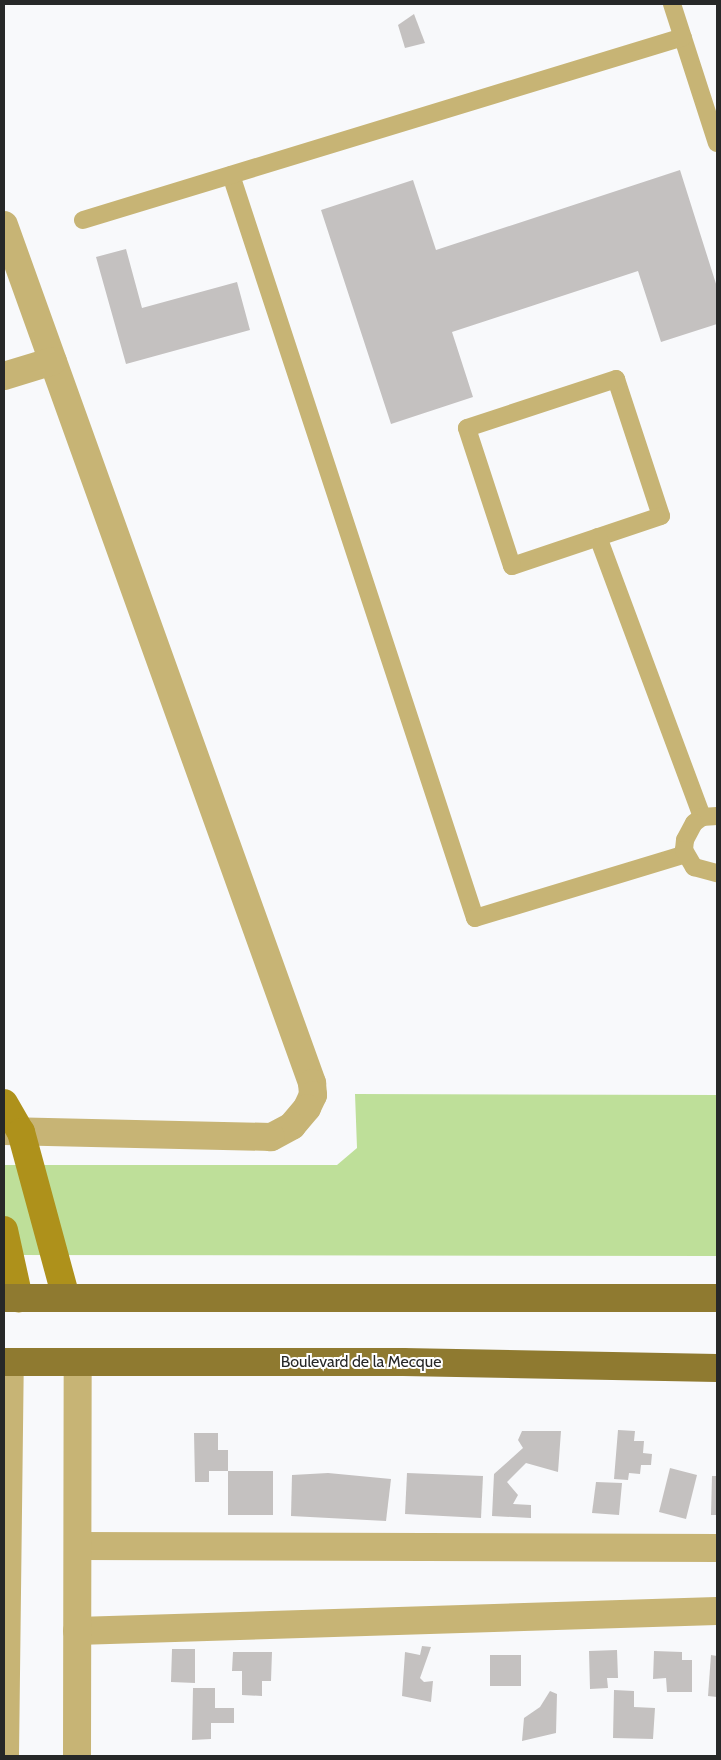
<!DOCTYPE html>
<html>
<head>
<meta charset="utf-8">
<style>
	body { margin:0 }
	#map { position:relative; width:721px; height:1760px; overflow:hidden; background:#f8f9fb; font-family:Cabin,sans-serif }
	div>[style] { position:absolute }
	.green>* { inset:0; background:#bedf99 }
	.building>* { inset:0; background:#c4c1c0 }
	.lane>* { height:18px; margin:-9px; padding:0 9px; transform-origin:9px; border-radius:9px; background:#c7b475 }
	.street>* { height:28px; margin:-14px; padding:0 14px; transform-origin:14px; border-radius:14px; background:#c7b475 }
	.secondary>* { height:28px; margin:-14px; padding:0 14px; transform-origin:14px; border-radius:14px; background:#ae911b }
	.primary>* { height:28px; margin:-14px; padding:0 14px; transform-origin:14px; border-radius:14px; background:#8f7a30 }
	span { translate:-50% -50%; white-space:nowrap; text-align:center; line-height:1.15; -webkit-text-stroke:4px #fff; paint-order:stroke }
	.street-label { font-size:16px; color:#272828 }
	.frame { position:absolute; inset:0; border:5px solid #272828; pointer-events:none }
</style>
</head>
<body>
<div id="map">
	<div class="green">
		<div style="clip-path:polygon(355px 1094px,717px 1095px,717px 1256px,4px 1255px,4px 1165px,337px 1165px,357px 1148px)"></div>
	</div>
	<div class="building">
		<div style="clip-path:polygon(414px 14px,425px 43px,405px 48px,398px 25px)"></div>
		<div style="clip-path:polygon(680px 170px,717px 287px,717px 324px,661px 342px,638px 271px,452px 332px,473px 397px,391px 424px,321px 210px,413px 180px,436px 250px)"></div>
		<div style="clip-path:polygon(126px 249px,142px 308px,237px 282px,250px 330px,126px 364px,96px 257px)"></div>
		<div style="clip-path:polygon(618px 1430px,635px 1431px,634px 1441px,644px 1441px,643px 1453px,652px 1454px,651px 1465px,641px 1465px,640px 1474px,629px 1473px,628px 1480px,614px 1479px)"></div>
		<div style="clip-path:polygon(522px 1431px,561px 1431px,558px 1472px,526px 1463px,507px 1482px,518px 1495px,513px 1504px,531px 1505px,531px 1518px,492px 1516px,494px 1474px,523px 1448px,518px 1440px)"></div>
		<div style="clip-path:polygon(194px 1433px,218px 1433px,218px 1450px,228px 1450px,228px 1471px,209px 1471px,209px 1482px,195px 1482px)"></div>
		<div style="clip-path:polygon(670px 1468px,697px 1475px,686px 1519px,659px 1512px)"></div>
		<div style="clip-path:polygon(228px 1471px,273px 1471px,273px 1515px,228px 1515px)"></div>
		<div style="clip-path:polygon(328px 1473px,391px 1479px,386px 1521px,291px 1516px,292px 1475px)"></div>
		<div style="clip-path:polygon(407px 1473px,483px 1476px,481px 1518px,405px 1514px)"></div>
		<div style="clip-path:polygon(712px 1476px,717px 1476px,717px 1515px,711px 1515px)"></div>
		<div style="clip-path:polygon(596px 1482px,622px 1483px,619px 1515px,592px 1513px)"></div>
		<div style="clip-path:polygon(422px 1646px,431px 1647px,420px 1678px,424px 1682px,433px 1681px,431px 1702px,402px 1696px,405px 1652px,420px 1655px)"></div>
		<div style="clip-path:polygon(172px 1649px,195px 1649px,195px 1683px,171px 1682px)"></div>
		<div style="clip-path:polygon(617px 1650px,618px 1678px,607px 1678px,608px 1688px,590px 1689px,589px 1651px)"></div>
		<div style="clip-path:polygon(654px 1651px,682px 1652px,682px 1660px,692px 1660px,692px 1692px,667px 1692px,666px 1678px,653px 1679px)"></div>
		<div style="clip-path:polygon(233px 1652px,272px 1652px,271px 1681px,262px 1681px,262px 1696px,242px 1695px,242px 1671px,232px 1671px)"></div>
		<div style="clip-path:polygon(490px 1655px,521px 1655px,521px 1686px,490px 1686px)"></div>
		<div style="clip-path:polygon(711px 1655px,717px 1656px,717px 1697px,708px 1696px)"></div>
		<div style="clip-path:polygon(193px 1688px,215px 1688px,215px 1708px,234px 1708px,234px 1723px,211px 1723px,211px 1739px,192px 1740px)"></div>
		<div style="clip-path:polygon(614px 1690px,634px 1691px,634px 1707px,655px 1708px,653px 1739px,613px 1738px)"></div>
		<div style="clip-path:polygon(550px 1691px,557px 1694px,556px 1733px,522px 1741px,524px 1718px,540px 1707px)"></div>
	</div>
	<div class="lane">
		<div style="left:672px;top:4px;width:146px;rotate:72.1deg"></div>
		<div style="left:231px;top:175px;width:782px;rotate:71.82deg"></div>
		<div style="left:475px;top:918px;width:220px;rotate:-16.9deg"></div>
		<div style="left:83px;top:220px;width:627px;rotate:-16.96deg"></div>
		<div style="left:616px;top:379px;width:144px;rotate:71.8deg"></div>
		<div style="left:661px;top:516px;width:157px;rotate:161.4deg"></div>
		<div style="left:512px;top:566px;width:145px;rotate:-108.1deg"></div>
		<div style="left:467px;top:428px;width:157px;rotate:-18.2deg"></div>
		<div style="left:598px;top:537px;width:299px;rotate:69.6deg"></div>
		<div style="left:717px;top:816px;width:15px;rotate:176deg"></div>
		<div style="left:702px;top:817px;width:10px;rotate:143deg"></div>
		<div style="left:694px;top:823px;width:19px;rotate:118deg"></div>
		<div style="left:685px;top:840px;width:10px;rotate:96deg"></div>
		<div style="left:684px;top:850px;width:20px;rotate:60deg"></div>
		<div style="left:694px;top:867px;width:24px;rotate:15deg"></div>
	</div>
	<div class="street">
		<div style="left:4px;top:225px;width:912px;rotate:70.25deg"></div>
		<div style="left:312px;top:1083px;width:12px;rotate:85deg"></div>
		<div style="left:313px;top:1095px;width:14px;rotate:115deg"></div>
		<div style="left:307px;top:1108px;width:23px;rotate:130deg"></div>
		<div style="left:292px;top:1126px;width:24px;rotate:152deg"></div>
		<div style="left:271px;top:1137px;width:267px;rotate:-178.7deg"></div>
		<div style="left:4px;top:376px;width:51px;rotate:-17deg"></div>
		<div style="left:78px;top:1546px;width:639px;rotate:0.18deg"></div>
		<div style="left:77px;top:1631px;width:640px;rotate:-1.79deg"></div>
		<div style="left:5px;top:1756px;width:394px;rotate:-89.3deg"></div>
		<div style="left:77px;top:1756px;width:394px;rotate:-89.9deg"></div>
	</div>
	<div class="secondary">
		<div style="left:4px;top:1103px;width:34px;rotate:60deg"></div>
		<div style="left:21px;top:1132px;width:172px;rotate:74.8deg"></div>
		<div style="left:4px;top:1230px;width:70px;rotate:77.6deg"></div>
	</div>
	<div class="primary">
		<div style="left:4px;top:1298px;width:713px"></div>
		<div style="left:4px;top:1362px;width:399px"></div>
		<div style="left:403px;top:1362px;width:314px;rotate:1.1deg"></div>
	</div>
	<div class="street-label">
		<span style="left:361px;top:1362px">Boulevard de la Mecque</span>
	</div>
	<div class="frame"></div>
</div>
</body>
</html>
